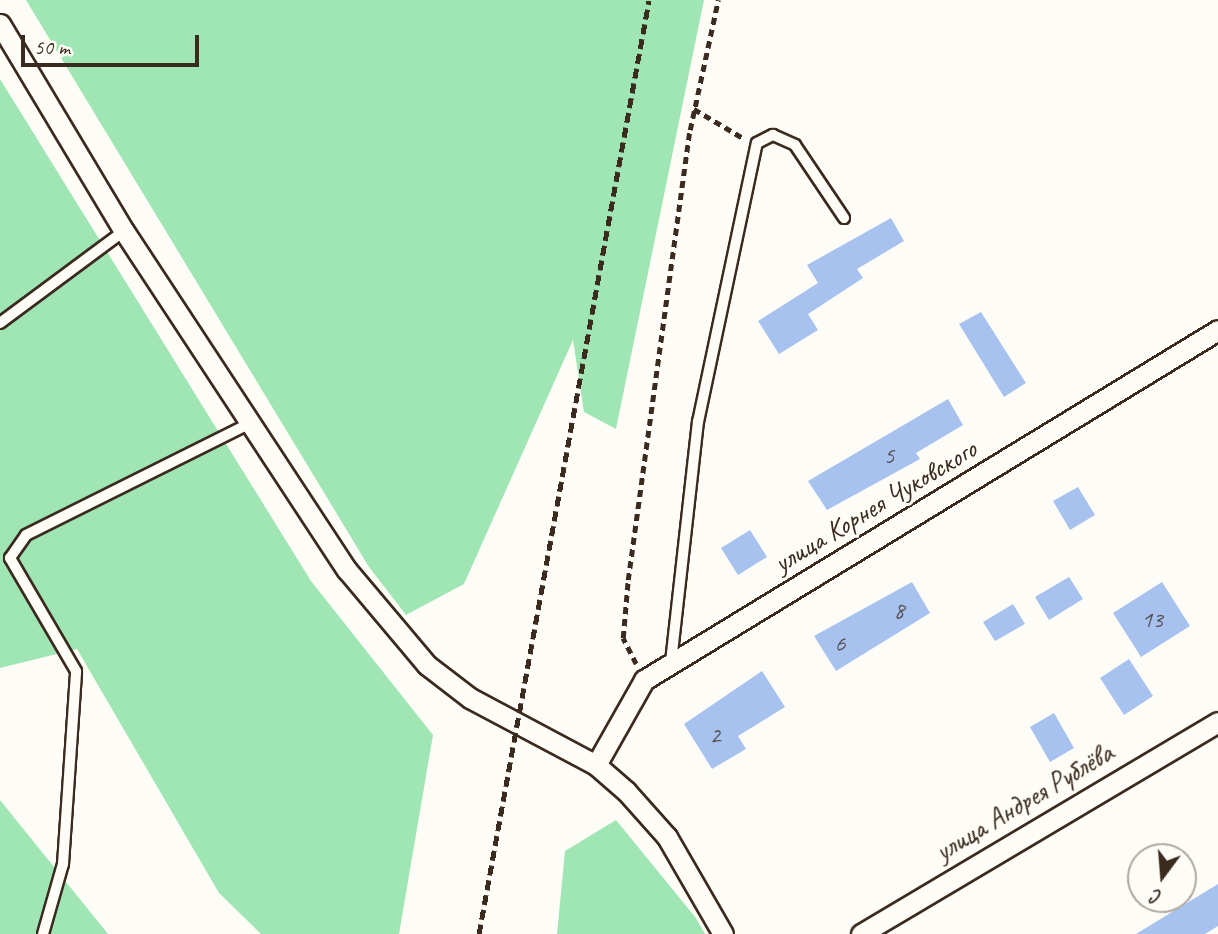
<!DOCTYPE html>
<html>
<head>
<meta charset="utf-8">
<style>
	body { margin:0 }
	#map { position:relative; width:1218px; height:934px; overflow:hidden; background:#fdfcf7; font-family:Caveat,sans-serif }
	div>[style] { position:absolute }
	.green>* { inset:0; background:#9fe6b4 }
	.building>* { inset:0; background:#a8c2ef }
	.path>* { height:4.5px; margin-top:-2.25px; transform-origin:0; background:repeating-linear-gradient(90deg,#3b2a1e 0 7px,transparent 0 12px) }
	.roads { filter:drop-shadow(2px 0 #3b2a1e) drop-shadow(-2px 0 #3b2a1e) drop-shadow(0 2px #3b2a1e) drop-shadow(0 -2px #3b2a1e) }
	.service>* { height:10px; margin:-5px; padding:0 5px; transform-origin:5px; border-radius:5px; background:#fdfcf7 }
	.minor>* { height:19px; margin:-9.5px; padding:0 9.5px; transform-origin:9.5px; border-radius:9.5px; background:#fdfcf7 }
	.rail>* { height:5px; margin-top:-2.5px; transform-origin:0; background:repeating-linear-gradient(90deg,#3b2a1e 0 10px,transparent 0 15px) }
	span { translate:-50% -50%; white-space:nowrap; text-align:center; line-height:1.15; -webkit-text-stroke:6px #fdfcf7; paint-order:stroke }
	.number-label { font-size:24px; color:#565052 }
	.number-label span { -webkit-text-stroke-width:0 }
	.street-label { font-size:28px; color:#3b2a1e }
	.north { position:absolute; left:1127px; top:843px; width:70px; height:70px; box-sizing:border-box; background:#fdfcf7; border:2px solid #afa8a0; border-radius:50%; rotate:196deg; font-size:19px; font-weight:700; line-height:28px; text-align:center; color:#3b2a1e }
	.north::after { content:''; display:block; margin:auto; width:24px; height:32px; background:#3b2a1e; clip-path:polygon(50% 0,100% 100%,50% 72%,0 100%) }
	.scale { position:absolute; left:21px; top:35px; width:178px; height:32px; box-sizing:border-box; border:4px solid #3b2a1e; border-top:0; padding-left:9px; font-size:21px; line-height:24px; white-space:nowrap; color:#3b2a1e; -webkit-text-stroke:5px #fdfcf7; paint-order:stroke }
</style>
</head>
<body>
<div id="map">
	<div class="green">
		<div style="clip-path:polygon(26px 0,704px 0,616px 429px,584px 412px,573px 340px,464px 584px,406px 615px,369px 567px)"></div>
		<div style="clip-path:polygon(0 79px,311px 581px,433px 735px,399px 934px,261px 934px,219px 893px,77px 649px,0 668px)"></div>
		<div style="clip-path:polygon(0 800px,108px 934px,0 934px)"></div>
		<div style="clip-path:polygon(616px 820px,696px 918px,705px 934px,557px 934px,565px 851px)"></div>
	</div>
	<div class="building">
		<div style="clip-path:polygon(891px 218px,904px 241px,857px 269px,863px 278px,808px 314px,818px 330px,779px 354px,758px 321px,818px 283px,807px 265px)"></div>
		<div style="clip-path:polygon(981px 312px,1026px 383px,1004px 397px,959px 324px)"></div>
		<div style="clip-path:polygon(948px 399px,963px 425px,916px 453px,920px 459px,827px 510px,808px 481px)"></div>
		<div style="clip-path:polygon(1078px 487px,1095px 515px,1070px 530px,1053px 501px)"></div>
		<div style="clip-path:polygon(750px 530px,767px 557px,738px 575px,721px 548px)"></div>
		<div style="clip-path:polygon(1069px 577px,1083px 599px,1049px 620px,1035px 597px)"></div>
		<div style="clip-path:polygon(912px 582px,930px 613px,836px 671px,814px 636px)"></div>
		<div style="clip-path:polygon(1162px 582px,1190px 626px,1141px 657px,1113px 613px)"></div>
		<div style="clip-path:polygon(1013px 604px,1025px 624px,995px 641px,983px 622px)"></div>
		<div style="clip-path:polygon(1129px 659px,1153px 696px,1124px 715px,1100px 678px)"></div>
		<div style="clip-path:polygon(762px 671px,785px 707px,738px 736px,746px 749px,712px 769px,684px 724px)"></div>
		<div style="clip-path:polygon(1054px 713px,1074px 748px,1050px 762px,1030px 727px)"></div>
		<div style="clip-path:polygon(1218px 884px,1218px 926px,1205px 934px,1136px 934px)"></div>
	</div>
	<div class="path">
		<div style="left:694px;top:109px;width:57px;rotate:30.6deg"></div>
		<div style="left:636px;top:664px;width:29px;rotate:-117deg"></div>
		<div style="left:623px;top:638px;width:58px;rotate:-85.1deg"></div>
		<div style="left:628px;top:580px;width:454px;rotate:-82.2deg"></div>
		<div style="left:690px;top:130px;width:133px;rotate:-77.8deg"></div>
	</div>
	<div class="roads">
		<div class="service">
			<div style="left:0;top:323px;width:154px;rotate:-36.6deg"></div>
			<div style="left:671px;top:662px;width:242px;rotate:-83.6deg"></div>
			<div style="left:698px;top:422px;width:285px;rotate:-78.1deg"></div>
			<div style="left:757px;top:143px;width:18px;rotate:-27deg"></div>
			<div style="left:773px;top:135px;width:24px;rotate:24deg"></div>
			<div style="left:795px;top:145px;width:88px;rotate:56.1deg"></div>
			<div style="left:43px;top:934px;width:73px;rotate:-74.1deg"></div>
			<div style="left:63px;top:864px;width:193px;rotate:-86.1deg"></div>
			<div style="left:76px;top:671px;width:131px;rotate:-120.3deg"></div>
			<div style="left:10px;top:558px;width:28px;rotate:-55deg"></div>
			<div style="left:26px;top:535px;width:247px;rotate:-26.5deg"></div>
		</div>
		<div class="minor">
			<div style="left:0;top:24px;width:241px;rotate:59.1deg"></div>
			<div style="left:124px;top:231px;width:406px;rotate:56.7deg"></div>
			<div style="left:347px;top:570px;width:124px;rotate:49.9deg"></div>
			<div style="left:427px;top:665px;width:54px;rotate:37.5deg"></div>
			<div style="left:470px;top:698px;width:143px;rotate:28deg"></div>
			<div style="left:596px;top:765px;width:40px;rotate:41deg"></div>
			<div style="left:626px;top:791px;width:62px;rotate:48.3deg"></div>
			<div style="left:667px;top:837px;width:112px;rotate:60deg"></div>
			<div style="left:596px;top:765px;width:98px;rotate:-60.5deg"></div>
			<div style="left:644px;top:680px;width:672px;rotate:-31.37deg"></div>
			<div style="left:861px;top:934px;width:415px;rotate:-30.7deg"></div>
		</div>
	</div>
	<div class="rail">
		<div style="left:479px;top:934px;width:949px;rotate:-79.68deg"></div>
	</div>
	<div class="number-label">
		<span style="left:889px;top:456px">5</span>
		<span style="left:899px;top:611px">8</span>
		<span style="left:1152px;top:620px">13</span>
		<span style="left:840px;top:644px">6</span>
		<span style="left:715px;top:736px">2</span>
	</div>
	<div class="street-label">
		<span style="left:875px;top:506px;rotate:-31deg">улица Корнея Чуковского</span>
		<span style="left:1024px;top:802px;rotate:-31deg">улица Андрея Рублёва</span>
	</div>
	<div class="north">С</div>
	<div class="scale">50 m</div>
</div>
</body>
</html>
